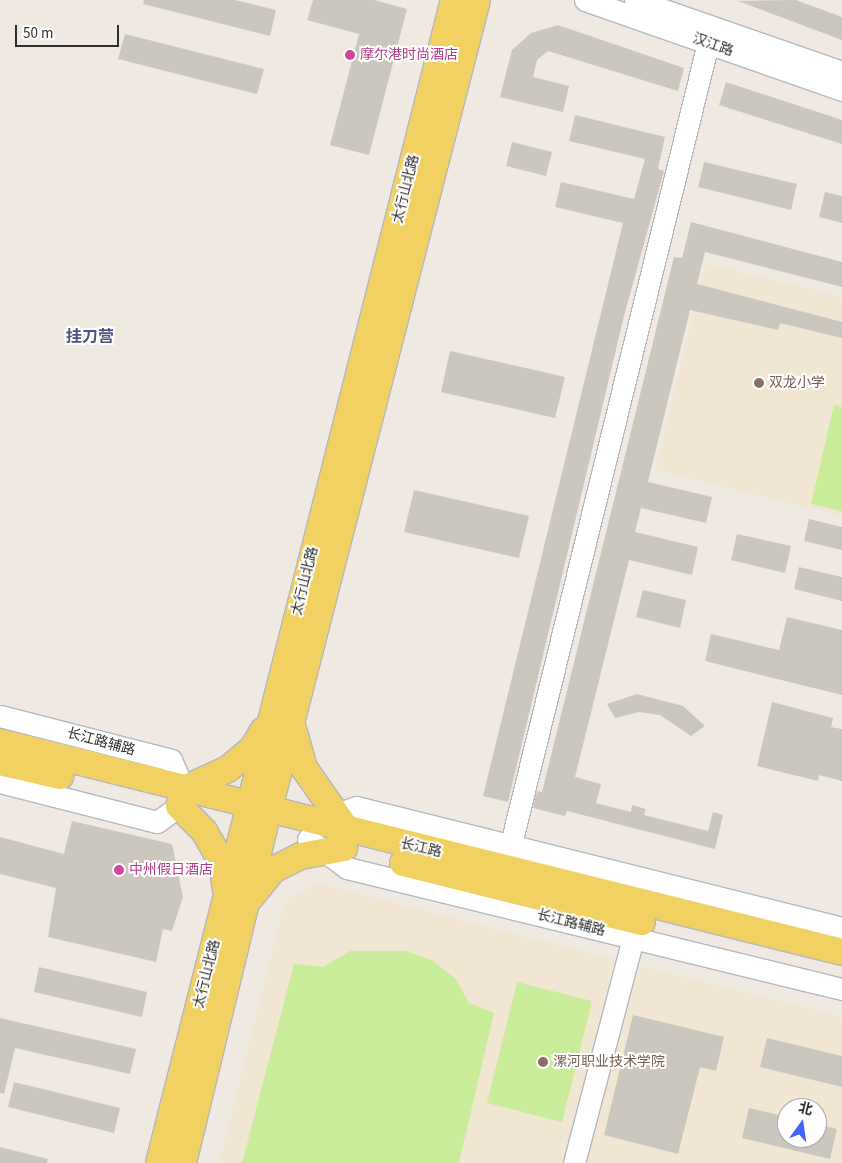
<!DOCTYPE html>
<html>
<head>
<meta charset="utf-8">
<style>
	body { margin:0 }
	#map { position:relative; width:842px; height:1163px; overflow:hidden; background:#efe9e1; font-family:"Source Sans 3","Noto Sans SC",sans-serif }
	div>[style] { position:absolute }
	.education>* { inset:0; background:#f0e6d1 }
	.pitch>* { inset:0; background:#c9ec9a }
	.building>* { inset:0; background:#cbc7bf }
	.roads { filter:drop-shadow(1px 0 #b4b7c1) drop-shadow(-1px 0 #b4b7c1) drop-shadow(0 1px #b4b7c1) drop-shadow(0 -1px #b4b7c1) }
	.minor>* { height:21px; margin:-10.5px; padding:0 10.5px; transform-origin:10.5px; border-radius:10.5px; background:#fff }
	.major>* { height:26px; margin:-13px; padding:0 13px; transform-origin:13px; border-radius:13px; background:#f2d163 }
	.dots>* { width:14px; height:14px; translate:-50% -50%; box-sizing:border-box; border:2px solid #fff; border-radius:50% }
	span { translate:-50% -50%; white-space:nowrap; text-align:center; line-height:1.15; -webkit-text-stroke:4px #fff; paint-order:stroke }
	.street-label { font-size:14px; color:#2e2e2e }
	.hotel-label { font-size:14px; color:#b23c85 }
	.left { translate:0 -50%; text-align:left }
	.education-label { font-size:14px; color:#785e54 }
	.quarter-label { font-size:16px; color:#4d5680; font-weight:700 }
	.north { position:absolute; left:777px; top:1098px; width:50px; height:50px; box-sizing:border-box; background:#fff; border:1px solid #ababab; border-radius:50%; rotate:14deg; font-size:14px; font-weight:700; line-height:20px; text-align:center; color:#2e2e2e }
	.north::after { content:''; display:block; margin:auto; width:18px; height:22px; background:#4264fb; clip-path:polygon(50% 0,100% 100%,50% 72%,0 100%) }
	.scale { position:absolute; left:15px; top:25px; width:104px; height:22px; box-sizing:border-box; border:2px solid #2e2e2e; border-top:0; padding-left:6px; font-size:15px; line-height:18px; white-space:nowrap; color:#2e2e2e; -webkit-text-stroke:4px #fff; paint-order:stroke }
</style>
</head>
<body>
<div id="map">
	<div class="education">
		<div style="clip-path:polygon(705px 263px,842px 297px,842px 516px,655px 470px)"></div>
		<div style="clip-path:polygon(evenodd,315px 883px,842px 1017px,842px 1163px,219px 1163px,285px 902px,315px 883px,787px 1108px,817px 1108px,817px 1138px,787px 1138px,787px 1108px)"></div>
	</div>
	<div class="pitch">
		<div style="clip-path:polygon(834px 405px,842px 407px,842px 511px,811px 504px)"></div>
		<div style="clip-path:polygon(350px 951px,406px 951px,433px 961px,455px 978px,469px 1003px,494px 1013px,459px 1163px,242px 1163px,294px 964px,323px 967px)"></div>
		<div style="clip-path:polygon(517px 982px,592px 1001px,562px 1122px,487px 1103px)"></div>
	</div>
	<div class="building">
		<div style="clip-path:polygon(144px 0,235px 0,276px 10px,270px 36px,143px 4px)"></div>
		<div style="clip-path:polygon(313px 0,374px 0,407px 9px,369px 155px,330px 145px,359px 34px,307px 20px)"></div>
		<div style="clip-path:polygon(796px 0,842px 17px,842px 40px,738px 1px)"></div>
		<div style="clip-path:polygon(558px 25px,684px 68px,678px 91px,548px 51px,537px 60px,533px 77px,569px 86px,563px 112px,500px 97px,512px 50px,531px 33px)"></div>
		<div style="clip-path:polygon(125px 34px,264px 69px,257px 94px,118px 59px)"></div>
		<div style="clip-path:polygon(726px 82px,842px 120px,842px 144px,719px 105px)"></div>
		<div style="clip-path:polygon(575px 115px,665px 137px,658px 169px,664px 171px,624px 316px,508px 802px,483px 796px,623px 223px,555px 207px,561px 182px,634px 199px,645px 159px,569px 141px)"></div>
		<div style="clip-path:polygon(512px 142px,552px 152px,546px 176px,506px 166px)"></div>
		<div style="clip-path:polygon(704px 162px,797px 184px,791px 210px,698px 187px)"></div>
		<div style="clip-path:polygon(825px 192px,842px 196px,842px 223px,819px 217px)"></div>
		<div style="clip-path:polygon(691px 222px,842px 262px,842px 287px,705px 252px,697px 284px,842px 322px,842px 338px,780px 323px,778px 330px,690px 310px,648px 482px,712px 497px,706px 523px,641px 508px,635px 532px,698px 547px,692px 575px,629px 560px,575px 777px,601px 784px,596px 803px,631px 812px,632px 805px,646px 809px,644px 815px,708px 831px,713px 812px,723px 815px,715px 849px,567px 811px,565px 816px,533px 808px,537px 791px,542px 792px,674px 257px,682px 258px)"></div>
		<div style="clip-path:polygon(450px 351px,565px 377px,555px 418px,441px 392px)"></div>
		<div style="clip-path:polygon(414px 490px,529px 516px,519px 558px,404px 532px)"></div>
		<div style="clip-path:polygon(809px 519px,842px 527px,842px 550px,804px 541px)"></div>
		<div style="clip-path:polygon(737px 534px,791px 546px,785px 573px,731px 560px)"></div>
		<div style="clip-path:polygon(799px 567px,842px 577px,842px 601px,794px 589px)"></div>
		<div style="clip-path:polygon(643px 590px,686px 600px,680px 628px,636px 617px)"></div>
		<div style="clip-path:polygon(787px 617px,842px 630px,842px 695px,705px 661px,711px 634px,779px 650px)"></div>
		<div style="clip-path:polygon(637px 694px,683px 706px,705px 726px,691px 736px,660px 715px,639px 712px,615px 718px,607px 704px)"></div>
		<div style="clip-path:polygon(772px 702px,833px 718px,831px 727px,842px 729px,842px 781px,819px 775px,818px 781px,757px 766px)"></div>
		<div style="clip-path:polygon(72px 821px,172px 844px,183px 897px,172px 931px,163px 929px,156px 962px,48px 937px,56px 888px,0 874px,0 837px,64px 854px)"></div>
		<div style="clip-path:polygon(39px 967px,147px 992px,142px 1017px,34px 992px)"></div>
		<div style="clip-path:polygon(633px 1015px,724px 1037px,716px 1071px,700px 1067px,678px 1154px,604px 1135px)"></div>
		<div style="clip-path:polygon(0 1018px,136px 1049px,130px 1074px,15px 1048px,4px 1094px,0 1093px)"></div>
		<div style="clip-path:polygon(767px 1038px,842px 1056px,842px 1087px,760px 1067px)"></div>
		<div style="clip-path:polygon(14px 1082px,120px 1108px,114px 1133px,8px 1107px)"></div>
		<div style="clip-path:polygon(749px 1108px,787px 1117px,787px 1138px,817px 1138px,817px 1124px,837px 1129px,830px 1159px,742px 1138px)"></div>
		<div style="clip-path:polygon(0 1147px,48px 1159px,47px 1163px,0 1163px)"></div>
	</div>
	<div class="roads">
		<div class="minor">
			<div style="left:585px;top:0;width:272px;rotate:19.3deg"></div>
			<div style="left:635px;top:0;width:219px;rotate:19.2deg"></div>
			<div style="left:0;top:716px;width:177px;rotate:14.4deg"></div>
			<div style="left:171px;top:760px;width:32px;rotate:66deg"></div>
			<div style="left:0;top:782px;width:162px;rotate:14.3deg"></div>
			<div style="left:157px;top:822px;width:27px;rotate:-36deg"></div>
			<div style="left:322px;top:819px;width:36px;rotate:-19deg"></div>
			<div style="left:356px;top:807px;width:501px;rotate:13.98deg"></div>
			<div style="left:308px;top:839px;width:49px;rotate:36.6deg"></div>
			<div style="left:347px;top:868px;width:510px;rotate:13.74deg"></div>
			<div style="left:505px;top:868px;width:850px;rotate:-76.18deg"></div>
			<div style="left:574px;top:1163px;width:233px;rotate:-75.3deg"></div>
		</div>
		<div class="major">
			<div style="left:292px;top:725px;width:45px;rotate:74.4deg"></div>
			<div style="left:304px;top:768px;width:77px;rotate:55.1deg"></div>
			<div style="left:0;top:742px;width:868px;rotate:14deg"></div>
			<div style="left:0;top:762px;width:62px;rotate:13.1deg"></div>
			<div style="left:184px;top:789px;width:48px;rotate:-24.4deg"></div>
			<div style="left:228px;top:769px;width:33px;rotate:-40deg"></div>
			<div style="left:253px;top:748px;width:20px;rotate:-60deg"></div>
			<div style="left:179px;top:806px;width:35px;rotate:45deg"></div>
			<div style="left:204px;top:831px;width:36px;rotate:60deg"></div>
			<div style="left:222px;top:862px;width:28px;rotate:82deg"></div>
			<div style="left:403px;top:863px;width:246px;rotate:13.9deg"></div>
			<div style="left:251px;top:897px;width:35px;rotate:-51deg"></div>
			<div style="left:273px;top:870px;width:31px;rotate:-27deg"></div>
			<div style="left:301px;top:856px;width:44px;rotate:-10.5deg"></div>
			<div style="left:159px;top:1163px;width:1200px;rotate:-75.77deg"></div>
			<div style="left:183px;top:1163px;width:345px;rotate:-76.4deg"></div>
			<div style="left:264px;top:828px;width:855px;rotate:-75.57deg"></div>
		</div>
	</div>
	<div class="dots">
		<div style="left:350px;top:55px;background:#d1479c"></div>
		<div style="left:759px;top:383px;background:#8d6e63"></div>
		<div style="left:119px;top:870px;background:#d1479c"></div>
		<div style="left:543px;top:1062px;background:#8d6e63"></div>
	</div>
	<div class="street-label">
		<span style="left:713px;top:45px;rotate:19deg">汉江路</span>
		<span style="left:406px;top:189px;rotate:-76deg">太行山北路</span>
		<span style="left:305px;top:581px;rotate:-76deg">太行山北路</span>
		<span style="left:101px;top:742px;rotate:15deg">长江路辅路</span>
		<span style="left:421px;top:848px;rotate:13deg">长江路</span>
		<span style="left:571px;top:923px;rotate:14deg">长江路辅路</span>
		<span style="left:207px;top:974px;rotate:-76deg">太行山北路</span>
	</div>
	<div class="hotel-label">
		<span class="left" style="left:360px;top:55px">摩尔港时尚酒店</span>
		<span class="left" style="left:129px;top:870px">中州假日酒店</span>
	</div>
	<div class="education-label">
		<span class="left" style="left:769px;top:383px">双龙小学</span>
		<span class="left" style="left:553px;top:1062px">漯河职业技术学院</span>
	</div>
	<div class="quarter-label">
		<span style="left:90px;top:337px">挂刀营</span>
	</div>
	<div class="north">北</div>
	<div class="scale">50 m</div>
</div>
</body>
</html>
